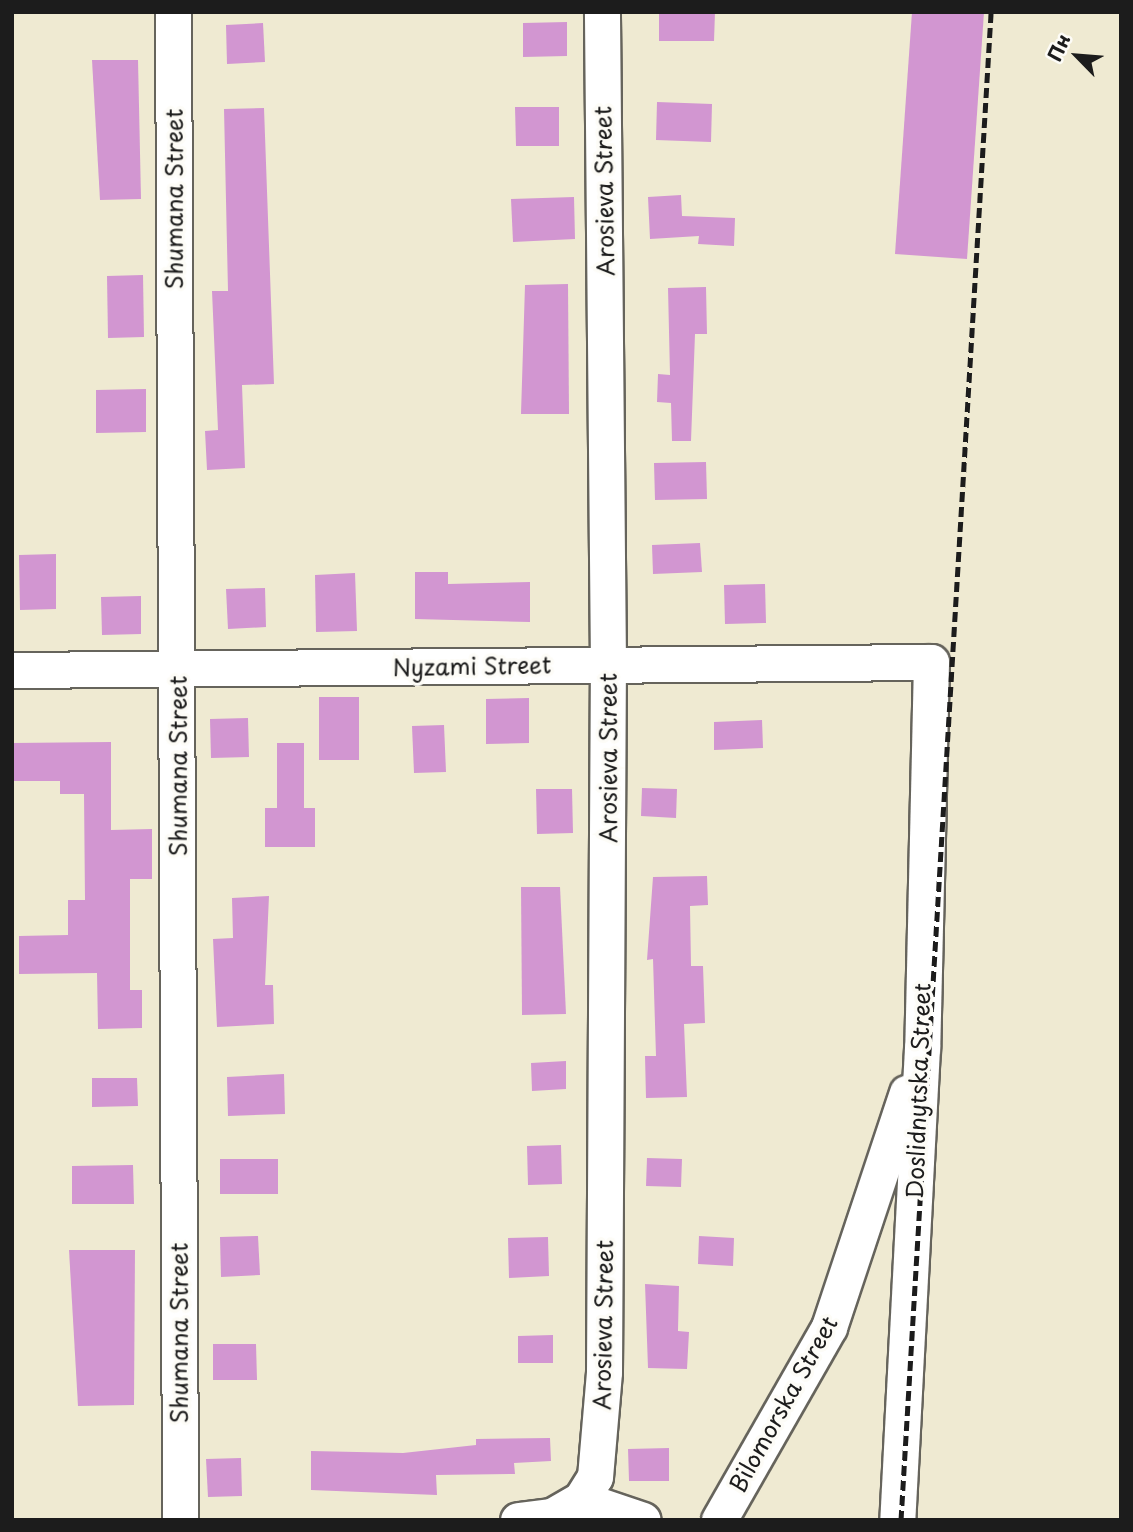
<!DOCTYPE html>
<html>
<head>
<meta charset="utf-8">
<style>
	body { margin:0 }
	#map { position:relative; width:1133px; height:1532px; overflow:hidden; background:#efead2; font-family:"Playpen Sans",sans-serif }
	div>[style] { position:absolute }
	.building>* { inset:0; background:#d296d1 }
	.roads { filter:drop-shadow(2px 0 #66645c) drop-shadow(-2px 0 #66645c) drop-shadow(0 2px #66645c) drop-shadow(0 -2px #66645c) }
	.street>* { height:35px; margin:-17.5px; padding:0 17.5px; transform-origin:17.5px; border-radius:17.5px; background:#fff }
	.rail>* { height:5px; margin-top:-2.5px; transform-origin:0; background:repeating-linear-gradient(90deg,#1c1c1c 0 10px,transparent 0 15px) }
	span { translate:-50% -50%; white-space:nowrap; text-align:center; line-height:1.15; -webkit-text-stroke:7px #fdfcf7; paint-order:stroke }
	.street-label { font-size:23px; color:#1c1c1c }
	.frame { position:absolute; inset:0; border:14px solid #1c1c1c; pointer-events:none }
	.north { position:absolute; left:1042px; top:21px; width:70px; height:70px; -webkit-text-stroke:5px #fdfcf7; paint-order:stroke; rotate:295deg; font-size:19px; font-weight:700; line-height:28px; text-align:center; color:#1c1c1c }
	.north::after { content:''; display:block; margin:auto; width:24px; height:32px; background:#1c1c1c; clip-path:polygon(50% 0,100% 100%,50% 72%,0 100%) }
</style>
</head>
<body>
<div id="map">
	<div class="building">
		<div style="clip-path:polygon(659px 12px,715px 12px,714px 41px,659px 41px)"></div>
		<div style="clip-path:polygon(912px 12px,984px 12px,967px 259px,895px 254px)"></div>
		<div style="clip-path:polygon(567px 22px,567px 56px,523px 57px,523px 23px)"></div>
		<div style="clip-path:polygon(263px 23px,265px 62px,227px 64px,226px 25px)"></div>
		<div style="clip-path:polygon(92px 60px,138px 60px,141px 199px,100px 200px)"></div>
		<div style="clip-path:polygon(657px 102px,712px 104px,711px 142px,656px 140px)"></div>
		<div style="clip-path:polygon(515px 107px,559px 107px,559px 146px,516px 146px)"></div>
		<div style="clip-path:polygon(264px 108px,274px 384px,242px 385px,245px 468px,207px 470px,205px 431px,218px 430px,212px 291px,228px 291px,224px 109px)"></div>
		<div style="clip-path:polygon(681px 195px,682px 216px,735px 218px,734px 246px,698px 244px,699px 236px,650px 239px,648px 197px)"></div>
		<div style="clip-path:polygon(574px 197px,575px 239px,513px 242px,511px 199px)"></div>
		<div style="clip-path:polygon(143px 275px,144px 337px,108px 338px,107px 276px)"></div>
		<div style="clip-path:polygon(568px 284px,569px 414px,521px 414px,525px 285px)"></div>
		<div style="clip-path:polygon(706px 287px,707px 334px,695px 334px,691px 441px,672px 441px,671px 403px,657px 402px,658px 374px,670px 375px,668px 288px)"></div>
		<div style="clip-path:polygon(146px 389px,146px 432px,96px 433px,96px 390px)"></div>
		<div style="clip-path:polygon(706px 462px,707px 499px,655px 500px,654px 463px)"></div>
		<div style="clip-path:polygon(700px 543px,702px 572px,653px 574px,652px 545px)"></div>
		<div style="clip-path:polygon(56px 554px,56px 609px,20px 610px,19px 555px)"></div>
		<div style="clip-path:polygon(415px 572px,448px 572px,448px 584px,530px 582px,530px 622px,415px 619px)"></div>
		<div style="clip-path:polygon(355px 573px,357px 631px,316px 632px,315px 575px)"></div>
		<div style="clip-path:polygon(765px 584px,766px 623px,725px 624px,724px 585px)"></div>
		<div style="clip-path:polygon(265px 588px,266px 627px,228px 629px,226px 589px)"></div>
		<div style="clip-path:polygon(141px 596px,141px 634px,102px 635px,101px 597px)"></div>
		<div style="clip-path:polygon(319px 697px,359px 697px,359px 760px,319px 760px)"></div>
		<div style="clip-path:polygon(529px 698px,529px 743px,486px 744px,486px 699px)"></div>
		<div style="clip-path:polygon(248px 718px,249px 757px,211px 758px,210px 719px)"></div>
		<div style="clip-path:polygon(762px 720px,763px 748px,714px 750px,714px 722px)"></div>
		<div style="clip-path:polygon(444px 725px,446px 772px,414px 773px,412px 726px)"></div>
		<div style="clip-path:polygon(111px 742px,111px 830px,152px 829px,152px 879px,130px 879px,130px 990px,142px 990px,142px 1028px,98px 1029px,97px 973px,19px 974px,19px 936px,68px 935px,68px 900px,85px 900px,84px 794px,60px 794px,60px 781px,12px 781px,12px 743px)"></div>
		<div style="clip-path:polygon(277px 743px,304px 743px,304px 808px,315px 808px,315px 847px,265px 847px,265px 808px,277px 808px)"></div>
		<div style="clip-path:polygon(642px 788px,677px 789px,676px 818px,641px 816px)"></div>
		<div style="clip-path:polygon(536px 789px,572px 789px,573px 833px,537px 834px)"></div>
		<div style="clip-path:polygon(707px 876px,708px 905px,690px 906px,691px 966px,703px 966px,705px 1023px,684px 1024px,687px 1097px,646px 1098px,645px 1056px,656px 1056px,653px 959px,647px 960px,653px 877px)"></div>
		<div style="clip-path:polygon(521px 887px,560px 887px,566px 1014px,522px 1015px)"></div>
		<div style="clip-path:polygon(269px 896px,265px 985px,273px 985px,274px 1024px,217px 1027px,213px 939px,233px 938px,232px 898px)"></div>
		<div style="clip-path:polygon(566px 1061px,566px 1089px,532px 1091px,531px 1063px)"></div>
		<div style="clip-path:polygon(284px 1074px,285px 1114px,228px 1116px,227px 1077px)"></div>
		<div style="clip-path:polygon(92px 1078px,137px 1078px,138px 1106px,92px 1107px)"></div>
		<div style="clip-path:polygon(561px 1145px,562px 1184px,528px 1185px,527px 1146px)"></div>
		<div style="clip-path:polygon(647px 1158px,682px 1159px,681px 1187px,646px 1186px)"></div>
		<div style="clip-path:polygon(220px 1159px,278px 1159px,278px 1194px,220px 1194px)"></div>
		<div style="clip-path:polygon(133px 1165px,134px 1204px,72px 1204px,72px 1166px)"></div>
		<div style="clip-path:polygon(258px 1236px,260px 1275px,221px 1277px,220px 1237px)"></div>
		<div style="clip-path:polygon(699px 1236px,734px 1238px,733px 1266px,698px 1264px)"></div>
		<div style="clip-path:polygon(548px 1237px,549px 1276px,509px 1278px,508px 1238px)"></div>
		<div style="clip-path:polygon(69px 1250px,135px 1250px,134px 1405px,78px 1406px)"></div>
		<div style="clip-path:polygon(645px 1284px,679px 1286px,678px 1331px,689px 1332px,687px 1369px,648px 1368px)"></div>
		<div style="clip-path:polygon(553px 1335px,553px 1363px,518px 1363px,518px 1336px)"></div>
		<div style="clip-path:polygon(213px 1344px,256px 1344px,257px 1380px,213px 1380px)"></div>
		<div style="clip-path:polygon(550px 1438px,551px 1461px,514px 1463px,515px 1474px,436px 1475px,437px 1495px,311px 1490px,311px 1451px,403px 1453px,476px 1445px,476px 1439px)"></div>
		<div style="clip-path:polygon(669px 1448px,669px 1481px,629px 1481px,628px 1449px)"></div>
		<div style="clip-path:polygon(241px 1458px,242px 1496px,208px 1497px,206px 1459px)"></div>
	</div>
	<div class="roads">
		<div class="street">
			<div style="left:173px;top:12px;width:1508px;rotate:89.73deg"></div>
			<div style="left:12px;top:670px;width:919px;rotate:-0.5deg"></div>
			<div style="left:931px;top:662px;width:386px;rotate:91.3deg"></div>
			<div style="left:922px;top:1048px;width:473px;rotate:93deg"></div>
			<div style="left:581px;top:1499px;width:26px;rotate:-58deg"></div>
			<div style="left:595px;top:1477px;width:105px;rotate:-85.1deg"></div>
			<div style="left:604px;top:1372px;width:707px;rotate:-89.68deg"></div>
			<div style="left:608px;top:665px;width:653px;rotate:-90.53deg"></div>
			<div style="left:518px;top:1520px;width:34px;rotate:-7deg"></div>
			<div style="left:552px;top:1516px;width:34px;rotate:-30deg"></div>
			<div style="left:581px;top:1499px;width:65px;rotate:18.7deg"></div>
			<div style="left:719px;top:1520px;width:222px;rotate:-60.3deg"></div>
			<div style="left:829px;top:1327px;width:247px;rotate:-71.6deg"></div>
		</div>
	</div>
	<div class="rail">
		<div style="left:901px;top:1520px;width:1511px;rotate:-86.58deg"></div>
	</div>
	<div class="street-label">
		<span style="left:604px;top:191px;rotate:-91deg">Arosieva Street</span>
		<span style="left:174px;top:199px;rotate:-90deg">Shumana Street</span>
		<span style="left:472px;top:666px;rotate:-1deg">Nyzami Street</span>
		<span style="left:608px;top:758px;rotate:-90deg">Arosieva Street</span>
		<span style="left:178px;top:766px;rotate:-90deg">Shumana Street</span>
		<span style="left:918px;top:1091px;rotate:-88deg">Doslidnytska Street</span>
		<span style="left:603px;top:1325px;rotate:-89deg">Arosieva Street</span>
		<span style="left:179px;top:1333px;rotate:-90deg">Shumana Street</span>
		<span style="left:783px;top:1404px;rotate:-61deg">Bilomorska Street</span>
	</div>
	<div class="frame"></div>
	<div class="north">Пн</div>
</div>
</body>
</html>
